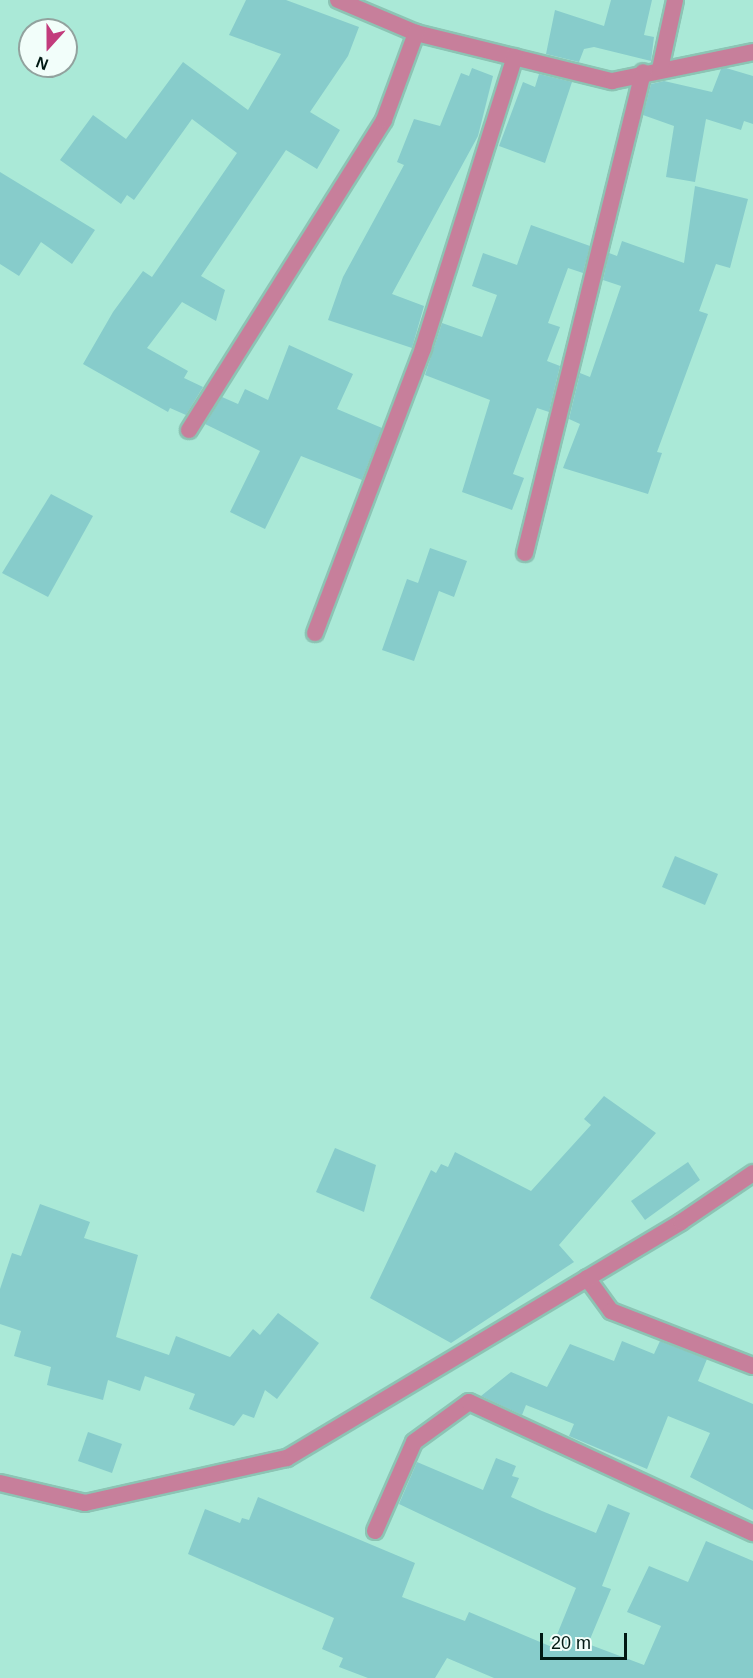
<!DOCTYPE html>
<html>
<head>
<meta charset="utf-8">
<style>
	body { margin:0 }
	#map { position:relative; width:753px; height:1678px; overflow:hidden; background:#aae9d7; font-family:Arial,sans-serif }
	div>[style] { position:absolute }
	.building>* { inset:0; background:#87cccb }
	.roads { filter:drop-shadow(2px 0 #8cc4b4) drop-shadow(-2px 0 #8cc4b4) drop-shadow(0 2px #8cc4b4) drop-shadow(0 -2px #8cc4b4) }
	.minor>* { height:16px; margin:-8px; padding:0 8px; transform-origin:8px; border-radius:8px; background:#c77f9b }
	span { translate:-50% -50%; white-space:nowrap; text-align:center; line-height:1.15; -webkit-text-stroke:6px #f2fefa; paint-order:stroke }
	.north { position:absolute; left:18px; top:18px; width:60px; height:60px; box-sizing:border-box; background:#f2fefa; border:2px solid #92a29e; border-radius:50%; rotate:201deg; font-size:16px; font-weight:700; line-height:24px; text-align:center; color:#011913 }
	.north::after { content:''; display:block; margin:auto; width:21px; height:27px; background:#c23c7c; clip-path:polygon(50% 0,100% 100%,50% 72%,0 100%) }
	.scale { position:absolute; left:540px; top:1633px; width:87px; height:27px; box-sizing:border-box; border:3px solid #011913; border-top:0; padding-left:8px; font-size:18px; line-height:21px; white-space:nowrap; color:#011913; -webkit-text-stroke:4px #f2fefa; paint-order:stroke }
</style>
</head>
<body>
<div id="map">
	<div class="building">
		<div style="clip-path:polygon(246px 0,286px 0,359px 27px,348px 56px,310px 112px,340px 130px,317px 169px,286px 150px,201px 276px,225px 290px,216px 321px,182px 302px,147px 348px,188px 371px,184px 378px,203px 387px,186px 415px,170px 408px,168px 412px,83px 364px,113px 312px,143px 271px,152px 277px,237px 153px,192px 119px,134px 200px,127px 195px,121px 204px,60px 160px,93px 115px,126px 139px,183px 62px,248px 110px,281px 54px,229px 35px)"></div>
		<div style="clip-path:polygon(611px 0,652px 0,644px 35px,654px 37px,651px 61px,594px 47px,584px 49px,579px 62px,546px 54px,555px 10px,604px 26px)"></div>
		<div style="clip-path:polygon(472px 68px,493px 76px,478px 136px,392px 294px,424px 306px,412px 348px,328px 320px,343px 277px,404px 165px,397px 162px,414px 119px,440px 126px,461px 73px,469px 76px)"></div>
		<div style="clip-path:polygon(726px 68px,753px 76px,753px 124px,744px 121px,741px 130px,706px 119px,695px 182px,666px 177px,674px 126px,643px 115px,651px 84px,664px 81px,712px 92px,721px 69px)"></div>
		<div style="clip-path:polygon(539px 74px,572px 82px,545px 163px,499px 146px,523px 82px,535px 87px)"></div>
		<div style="clip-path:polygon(0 172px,95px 230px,72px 264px,41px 242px,19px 276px,0 264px)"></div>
		<div style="clip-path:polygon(695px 186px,748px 199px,730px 268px,716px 264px,699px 311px,708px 314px,657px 452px,662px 453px,648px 494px,563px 468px,580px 424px,569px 419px,580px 373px,590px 377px,621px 286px,603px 280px,609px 253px,617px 256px,622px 241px,684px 263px)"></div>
		<div style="clip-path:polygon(531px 225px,590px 246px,583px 273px,568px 268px,548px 323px,560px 327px,547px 361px,560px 366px,549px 412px,537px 408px,513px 474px,524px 478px,512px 510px,462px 492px,490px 400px,425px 375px,442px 323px,482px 337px,497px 295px,472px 286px,483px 253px,517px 265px)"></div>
		<div style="clip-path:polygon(289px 345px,353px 374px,337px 409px,382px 428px,362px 480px,301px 456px,265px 529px,230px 512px,260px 451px,205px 424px,222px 397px,238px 404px,245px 389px,268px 400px)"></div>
		<div style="clip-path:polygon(51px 494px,93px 516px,48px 597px,2px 573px)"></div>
		<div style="clip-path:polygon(430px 548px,467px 561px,454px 597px,439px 591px,414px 661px,382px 650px,407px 579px,418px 583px)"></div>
		<div style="clip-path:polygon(675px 856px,718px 874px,705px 905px,662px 887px)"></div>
		<div style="clip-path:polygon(604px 1096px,656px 1133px,559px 1245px,574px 1262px,451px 1343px,370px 1298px,431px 1170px,436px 1173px,441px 1164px,448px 1167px,455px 1152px,531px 1191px,591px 1125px,584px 1119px)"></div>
		<div style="clip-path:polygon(335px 1148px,376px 1165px,364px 1212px,316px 1192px)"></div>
		<div style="clip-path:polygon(688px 1162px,700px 1180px,645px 1220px,631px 1201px)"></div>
		<div style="clip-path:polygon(40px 1204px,90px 1222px,84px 1238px,138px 1255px,116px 1337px,169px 1355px,176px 1336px,230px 1357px,253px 1329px,260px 1335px,278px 1313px,319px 1343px,277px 1399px,265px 1390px,254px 1418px,243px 1414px,234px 1426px,189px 1409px,195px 1394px,145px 1376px,140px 1391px,108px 1380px,103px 1400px,47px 1385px,51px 1367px,14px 1356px,21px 1331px,0 1324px,0 1289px,12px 1253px,21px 1256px)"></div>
		<div style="clip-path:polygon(622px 1341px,654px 1354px,660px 1341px,707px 1359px,698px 1381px,753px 1404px,753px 1510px,690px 1477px,710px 1433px,668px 1416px,647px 1469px,569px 1436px,574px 1424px,526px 1405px,522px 1415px,481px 1396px,511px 1372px,547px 1387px,570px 1344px,614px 1361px)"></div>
		<div style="clip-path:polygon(88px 1432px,122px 1444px,112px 1473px,78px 1461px)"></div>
		<div style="clip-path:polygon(496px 1458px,516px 1466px,512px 1476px,519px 1478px,511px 1497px,542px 1511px,596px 1533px,608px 1504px,630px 1513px,602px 1586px,611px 1589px,588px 1644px,644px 1665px,661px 1626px,627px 1612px,649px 1566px,688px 1582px,706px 1541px,753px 1561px,753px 1678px,494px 1678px,447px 1658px,435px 1678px,368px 1678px,339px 1667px,343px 1658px,322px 1649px,334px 1618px,188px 1554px,205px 1509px,240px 1523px,242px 1518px,249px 1520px,258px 1497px,415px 1563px,402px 1597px,465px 1621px,469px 1612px,552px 1647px,576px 1588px,399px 1504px,417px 1462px,483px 1490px)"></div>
	</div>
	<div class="roads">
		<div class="minor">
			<div style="left:338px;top:0;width:85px;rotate:22.9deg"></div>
			<div style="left:416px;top:33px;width:202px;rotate:13.8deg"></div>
			<div style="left:612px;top:81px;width:144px;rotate:-11.6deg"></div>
			<div style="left:660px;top:69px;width:71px;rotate:-77.7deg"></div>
			<div style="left:189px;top:430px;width:366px;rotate:-57.8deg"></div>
			<div style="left:384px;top:120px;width:93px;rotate:-69.8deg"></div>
			<div style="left:525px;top:553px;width:495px;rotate:-76.2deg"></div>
			<div style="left:315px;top:633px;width:305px;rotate:-69.2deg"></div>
			<div style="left:423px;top:348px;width:305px;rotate:-72.5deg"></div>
			<div style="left:587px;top:1278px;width:41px;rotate:54deg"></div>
			<div style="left:611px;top:1311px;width:152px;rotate:21.2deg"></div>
			<div style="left:0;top:1483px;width:87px;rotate:13.2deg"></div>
			<div style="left:85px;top:1503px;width:207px;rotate:-12.6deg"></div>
			<div style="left:287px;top:1458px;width:459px;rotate:-30.9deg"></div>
			<div style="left:681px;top:1222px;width:87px;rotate:-34.2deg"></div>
			<div style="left:375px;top:1531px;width:97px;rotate:-66.3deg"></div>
			<div style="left:414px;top:1442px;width:68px;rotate:-36deg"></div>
			<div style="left:469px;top:1402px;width:313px;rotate:24.8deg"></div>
		</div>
	</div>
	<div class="north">N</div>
	<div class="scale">20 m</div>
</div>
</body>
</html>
